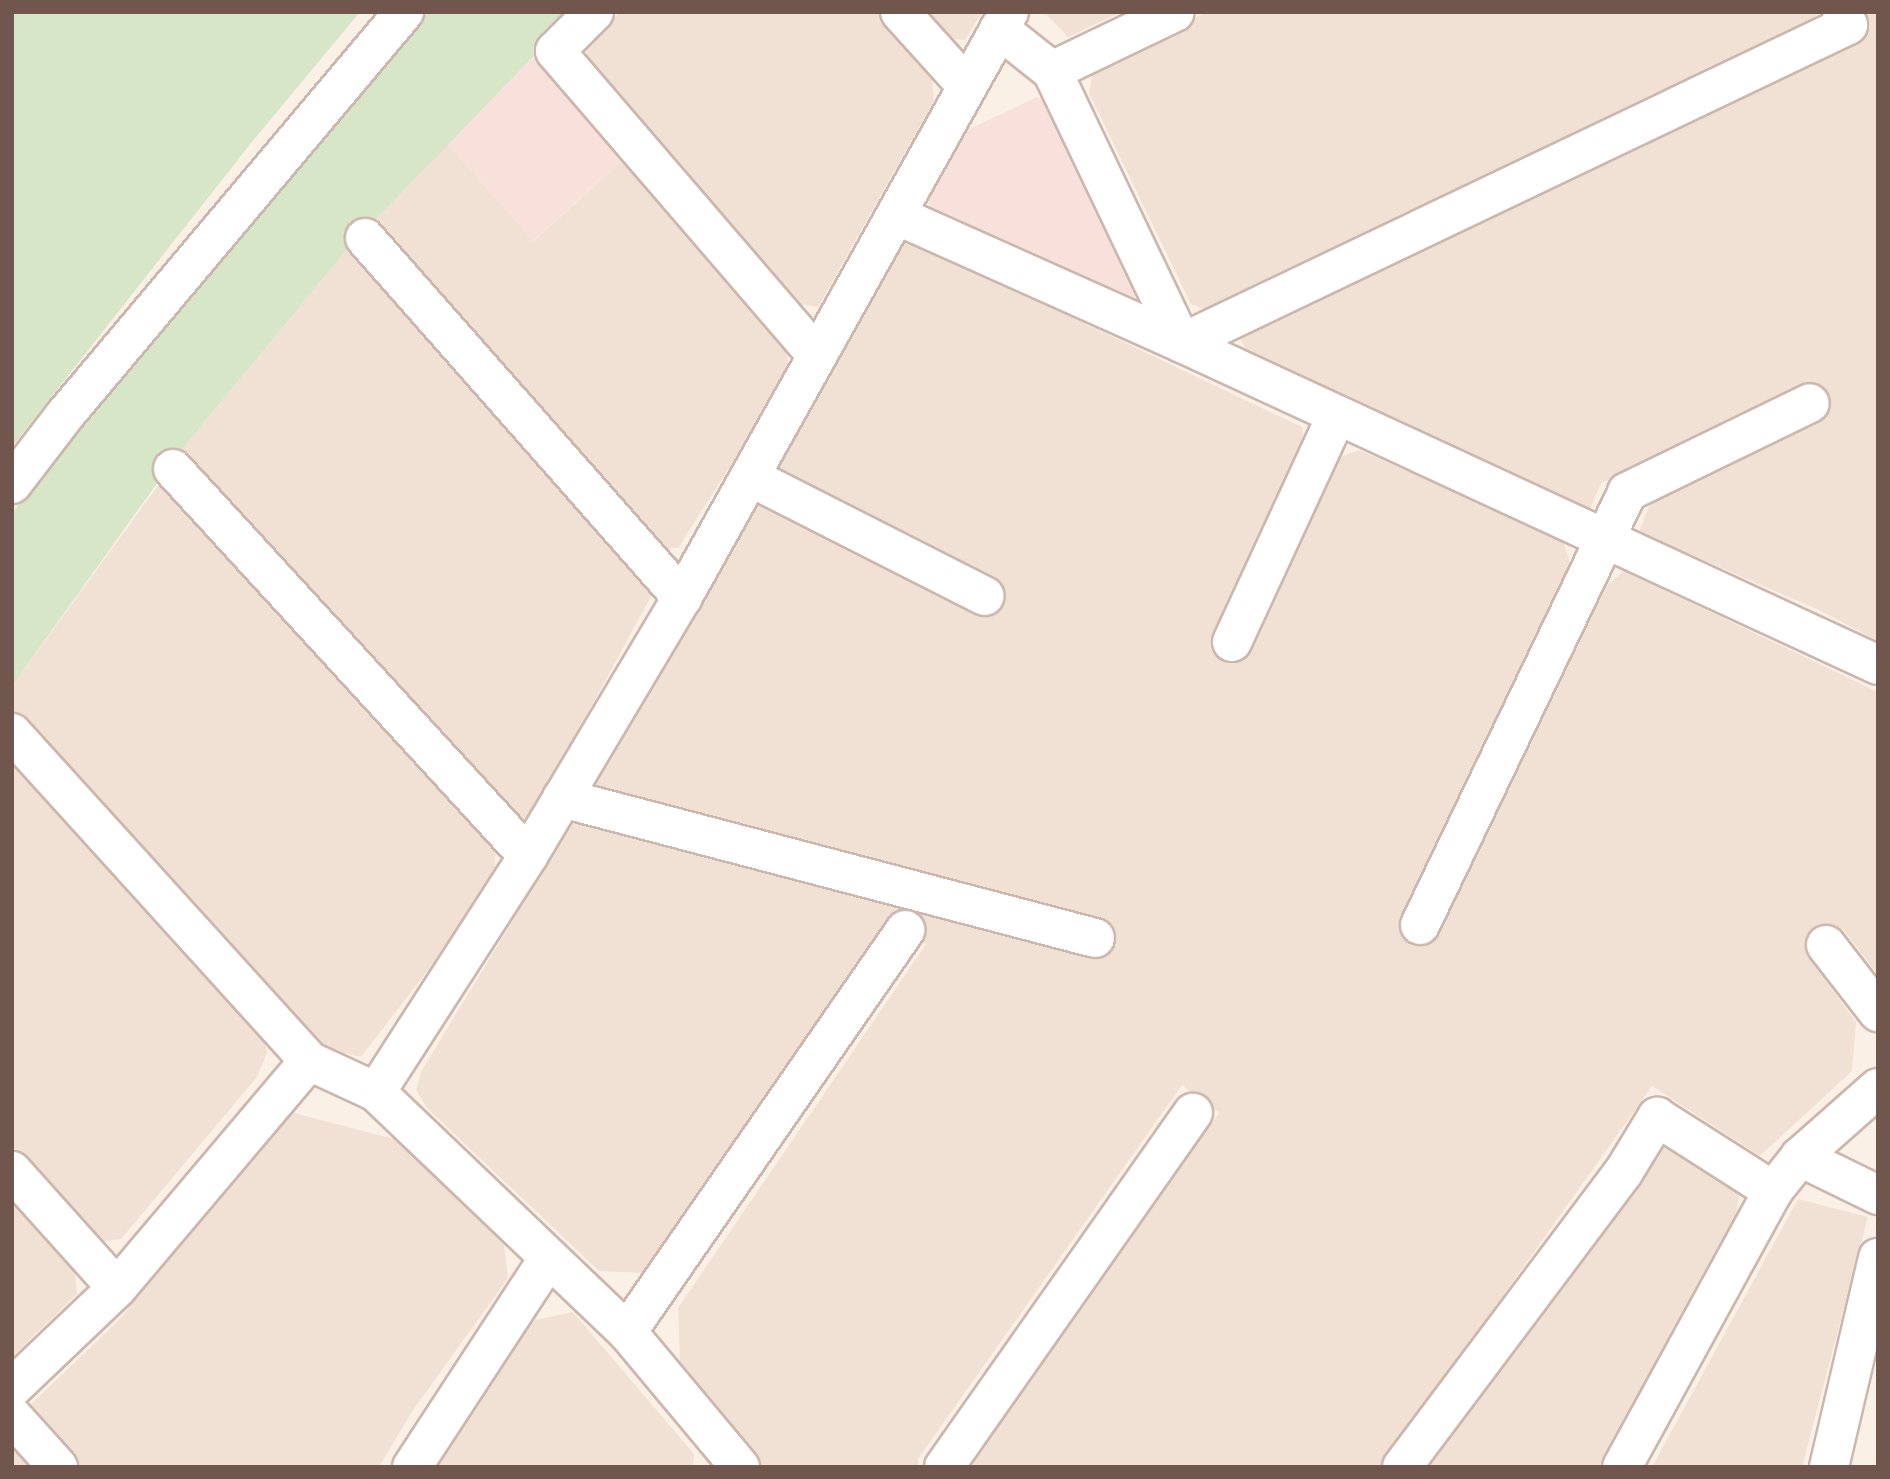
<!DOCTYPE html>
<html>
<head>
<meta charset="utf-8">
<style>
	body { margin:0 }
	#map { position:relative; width:1890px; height:1479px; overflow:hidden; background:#faf0e6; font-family:"Fira Sans",sans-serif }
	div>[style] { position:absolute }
	.residential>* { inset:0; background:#f1e1d5 }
	.commercial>* { inset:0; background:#f9e1db }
	.green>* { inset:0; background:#d7e6c6 }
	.roads { filter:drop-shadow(2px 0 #cbb7ad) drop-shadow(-2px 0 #cbb7ad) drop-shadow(0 2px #cbb7ad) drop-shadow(0 -2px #cbb7ad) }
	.street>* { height:38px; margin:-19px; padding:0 19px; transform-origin:19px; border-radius:19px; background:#fff }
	span { translate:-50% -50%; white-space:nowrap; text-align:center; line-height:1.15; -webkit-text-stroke:6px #fdf4ec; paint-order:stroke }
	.frame { position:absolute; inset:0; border:14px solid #71564e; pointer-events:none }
</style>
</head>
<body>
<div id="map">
	<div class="residential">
		<div style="clip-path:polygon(620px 12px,878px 12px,931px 67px,934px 101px,818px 307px,799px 304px,588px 67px,586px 48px)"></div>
		<div style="clip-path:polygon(923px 12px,982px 12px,965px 40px,946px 38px)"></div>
		<div style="clip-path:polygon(1044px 12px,1121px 12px,1068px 37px)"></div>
		<div style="clip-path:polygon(1207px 12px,1817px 12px,1815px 21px,1211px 312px,1191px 304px,1089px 93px,1094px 66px)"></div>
		<div style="clip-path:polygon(1859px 12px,1878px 12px,1878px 641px,1821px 611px,1639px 532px,1653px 496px,1826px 414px,1812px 384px,1601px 483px,1590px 509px,1248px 353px,1239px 337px,1488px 220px,1865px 27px)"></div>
		<div style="clip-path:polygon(446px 142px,534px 241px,627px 156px,784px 337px,790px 372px,678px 548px,659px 548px,377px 218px)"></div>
		<div style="clip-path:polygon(903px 237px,1302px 427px,1305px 446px,1212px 643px,1244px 661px,1340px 457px,1359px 450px,1562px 537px,1572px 570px,1599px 591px,1624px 571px,1878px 692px,1878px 975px,1842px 928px,1806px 954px,1856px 1022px,1852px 1071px,1760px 1156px,1652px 1086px,1381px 1467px,962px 1467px,1219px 1113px,1182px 1085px,918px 1459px,918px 1467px,763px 1467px,680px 1363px,678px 1308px,926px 944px,882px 926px,642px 1273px,599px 1271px,428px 1109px,416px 1090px,422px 1070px,573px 821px,1093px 955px,591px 787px,759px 498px,995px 584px,775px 466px)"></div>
		<div style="clip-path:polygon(349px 247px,653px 593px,530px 819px,507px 816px,178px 454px)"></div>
		<div style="clip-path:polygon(162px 480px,495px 846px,495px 883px,361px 1057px,327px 1049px,12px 712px,12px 686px)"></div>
		<div style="clip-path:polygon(22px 764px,264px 1036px,267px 1053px,257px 1077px,121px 1239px,92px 1243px,12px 1154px,12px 766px)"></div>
		<div style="clip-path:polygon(286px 1111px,402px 1141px,503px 1236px,508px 1278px,411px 1413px,379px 1467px,77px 1467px,26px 1409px,119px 1320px)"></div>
		<div style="clip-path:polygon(1660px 1141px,1740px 1189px,1736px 1217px,1600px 1467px,1427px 1467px)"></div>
		<div style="clip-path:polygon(1798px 1199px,1868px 1217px,1802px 1467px,1652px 1467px)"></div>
		<div style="clip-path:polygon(12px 1202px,75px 1272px,77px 1294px,12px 1357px)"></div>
		<div style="clip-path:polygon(573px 1312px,694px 1454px,693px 1467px,436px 1467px,530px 1321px)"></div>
		<div style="clip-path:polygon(12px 1443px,35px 1467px,12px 1467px)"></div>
	</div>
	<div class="commercial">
		<div style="clip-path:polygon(536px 52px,627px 156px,533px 241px,446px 142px)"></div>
		<div style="clip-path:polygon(1037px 97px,1053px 105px,1141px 293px,1129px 302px,932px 214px,928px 199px,965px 131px)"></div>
	</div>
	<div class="green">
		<div style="clip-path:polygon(12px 12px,360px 12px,251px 143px,12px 447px)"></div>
		<div style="clip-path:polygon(429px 12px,576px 12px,349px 247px,178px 454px,12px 686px,12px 513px)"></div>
	</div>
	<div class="roads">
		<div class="street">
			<div style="left:594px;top:12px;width:55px;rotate:135deg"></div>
			<div style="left:555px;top:51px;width:402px;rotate:49.3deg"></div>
			<div style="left:900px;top:12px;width:98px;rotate:47.9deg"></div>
			<div style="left:999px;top:29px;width:68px;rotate:38.4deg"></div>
			<div style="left:1052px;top:71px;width:301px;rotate:64.5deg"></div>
			<div style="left:1182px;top:343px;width:767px;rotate:24.83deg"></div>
			<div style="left:1052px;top:71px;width:136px;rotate:-25.6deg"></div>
			<div style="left:896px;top:215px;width:313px;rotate:24.1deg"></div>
			<div style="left:1182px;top:343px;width:738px;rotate:-25.52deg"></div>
			<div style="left:1848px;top:25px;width:14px;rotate:-115deg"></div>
			<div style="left:365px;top:238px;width:480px;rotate:48.6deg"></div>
			<div style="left:173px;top:469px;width:525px;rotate:47.47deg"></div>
			<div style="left:750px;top:477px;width:263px;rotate:26.9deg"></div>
			<div style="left:12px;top:484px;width:87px;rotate:-52.5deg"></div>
			<div style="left:65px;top:415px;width:527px;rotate:-49.93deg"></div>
			<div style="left:1232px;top:642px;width:250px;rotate:-65.2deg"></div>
			<div style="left:12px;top:733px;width:442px;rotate:47.8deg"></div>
			<div style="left:562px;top:798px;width:551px;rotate:14.72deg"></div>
			<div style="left:1420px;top:925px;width:480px;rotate:-64.4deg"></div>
			<div style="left:1627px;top:492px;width:203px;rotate:-25.9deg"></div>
			<div style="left:1826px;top:945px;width:85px;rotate:52.2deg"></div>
			<div style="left:1800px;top:1157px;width:87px;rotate:26deg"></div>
			<div style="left:12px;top:1171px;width:157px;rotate:48.1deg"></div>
			<div style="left:627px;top:1332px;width:489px;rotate:-55.3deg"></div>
			<div style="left:12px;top:1388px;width:145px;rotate:-43.6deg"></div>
			<div style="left:117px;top:1288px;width:297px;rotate:-49.8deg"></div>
			<div style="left:309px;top:1061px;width:74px;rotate:24.8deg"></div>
			<div style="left:12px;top:1416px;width:69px;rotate:48deg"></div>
			<div style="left:412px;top:1467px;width:249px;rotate:-56.8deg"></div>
			<div style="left:740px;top:1467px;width:176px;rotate:-129.9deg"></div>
			<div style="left:627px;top:1332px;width:347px;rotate:-136.3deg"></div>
			<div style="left:376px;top:1092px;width:281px;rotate:-57.2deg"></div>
			<div style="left:528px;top:856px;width:300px;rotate:-59.2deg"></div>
			<div style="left:682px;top:598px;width:671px;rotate:-60.84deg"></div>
			<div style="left:944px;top:1467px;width:433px;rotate:-54.9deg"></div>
			<div style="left:1402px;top:1467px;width:368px;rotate:-53.1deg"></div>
			<div style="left:1623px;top:1173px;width:66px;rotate:-58.7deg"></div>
			<div style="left:1657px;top:1117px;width:138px;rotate:32.5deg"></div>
			<div style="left:1622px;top:1467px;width:315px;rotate:-61.3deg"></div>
			<div style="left:1773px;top:1191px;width:43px;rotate:-51.5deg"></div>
			<div style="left:1800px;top:1157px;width:104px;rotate:-41.5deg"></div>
			<div style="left:1829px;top:1467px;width:215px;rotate:-76.8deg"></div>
		</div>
	</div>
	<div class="frame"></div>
</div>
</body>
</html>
